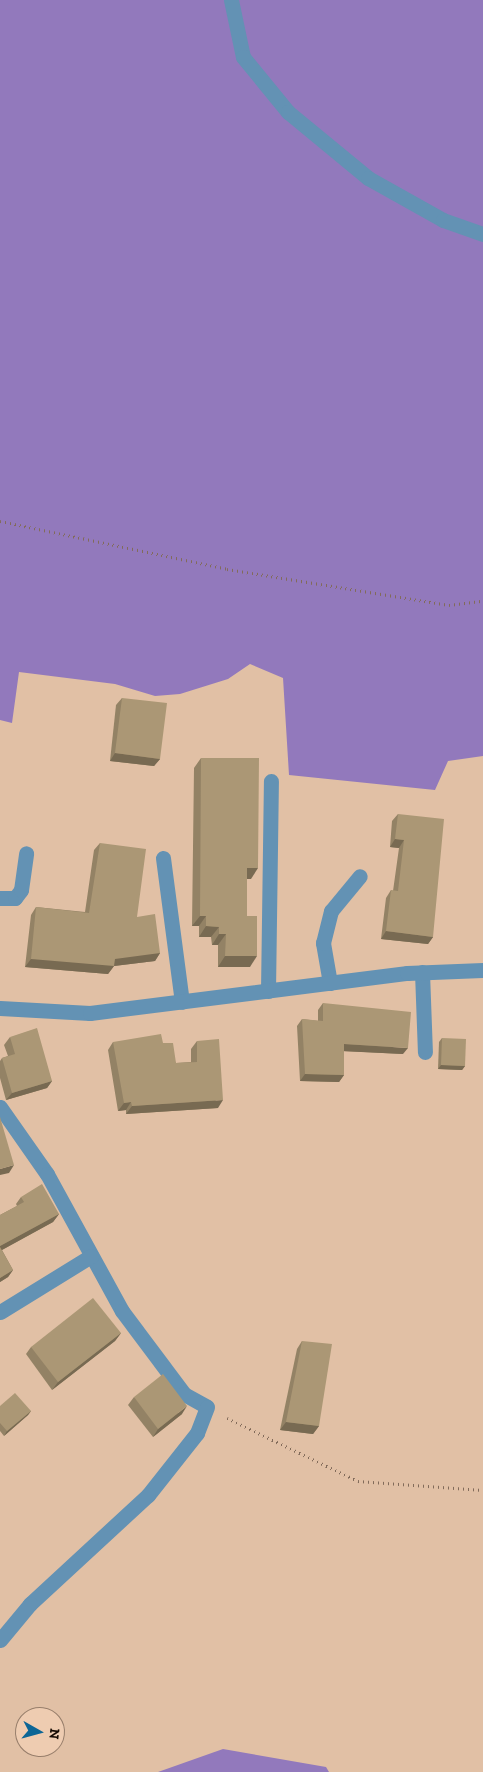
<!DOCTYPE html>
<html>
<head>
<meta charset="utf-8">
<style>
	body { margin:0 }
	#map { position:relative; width:483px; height:1772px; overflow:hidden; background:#e1c0a5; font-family:"Zilla Slab",serif }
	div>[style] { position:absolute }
	.forest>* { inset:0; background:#9279bc }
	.path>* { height:3px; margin-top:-1.5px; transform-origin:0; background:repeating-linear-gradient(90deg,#826b5a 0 1px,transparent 0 5px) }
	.street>* { height:15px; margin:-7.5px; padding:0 7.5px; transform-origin:7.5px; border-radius:7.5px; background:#6392b4 }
	.wall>* { inset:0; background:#938265 }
	.shaded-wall>* { inset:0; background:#786a52 }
	.building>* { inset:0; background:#ab9775 }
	span { translate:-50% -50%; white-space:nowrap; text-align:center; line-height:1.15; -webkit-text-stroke:4px #eeccb1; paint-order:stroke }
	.north { position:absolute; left:15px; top:1707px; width:50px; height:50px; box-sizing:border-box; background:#eeccb1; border:1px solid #977e6b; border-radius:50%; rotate:97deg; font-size:14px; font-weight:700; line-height:20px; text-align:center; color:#150a03 }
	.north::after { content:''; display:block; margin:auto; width:18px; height:22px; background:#0c6696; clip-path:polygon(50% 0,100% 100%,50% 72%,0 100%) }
</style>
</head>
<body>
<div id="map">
	<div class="forest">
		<div style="clip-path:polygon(0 0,483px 0,483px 756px,448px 761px,435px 790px,289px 775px,283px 678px,250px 664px,228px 679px,180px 694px,155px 696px,115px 684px,19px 672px,12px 723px,0 720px)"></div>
		<div style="clip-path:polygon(223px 1749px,326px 1767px,329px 1772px,158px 1772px)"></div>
	</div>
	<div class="path">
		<div style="left:0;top:521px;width:232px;rotate:11.9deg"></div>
		<div style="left:227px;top:569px;width:225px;rotate:9.2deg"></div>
		<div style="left:449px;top:605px;width:34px;rotate:-7deg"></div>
		<div style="left:227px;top:1418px;width:145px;rotate:25.7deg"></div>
		<div style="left:358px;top:1481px;width:125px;rotate:4.1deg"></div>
	</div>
	<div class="street">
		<div style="left:231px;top:0;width:58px;rotate:78.1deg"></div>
		<div style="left:243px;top:57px;width:71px;rotate:50.7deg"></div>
		<div style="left:288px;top:112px;width:104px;rotate:39.5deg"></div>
		<div style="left:368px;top:178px;width:86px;rotate:29.2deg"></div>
		<div style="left:443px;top:220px;width:42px;rotate:19.3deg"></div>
		<div style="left:163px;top:858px;width:145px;rotate:82.5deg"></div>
		<div style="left:0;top:898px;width:15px"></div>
		<div style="left:15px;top:898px;width:10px;rotate:-53deg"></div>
		<div style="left:21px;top:890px;width:37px;rotate:-82deg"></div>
		<div style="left:422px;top:972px;width:80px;rotate:87.9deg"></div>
		<div style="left:330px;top:983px;width:41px;rotate:-99.9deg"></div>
		<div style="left:323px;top:943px;width:33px;rotate:-76deg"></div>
		<div style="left:331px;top:911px;width:45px;rotate:-50.4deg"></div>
		<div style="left:268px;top:991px;width:210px;rotate:-89.2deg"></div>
		<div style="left:0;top:1008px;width:90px;rotate:3.2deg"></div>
		<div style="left:90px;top:1013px;width:320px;rotate:-7.2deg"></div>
		<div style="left:407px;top:973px;width:76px;rotate:-2.3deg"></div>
		<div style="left:0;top:1107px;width:82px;rotate:55deg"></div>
		<div style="left:47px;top:1174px;width:156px;rotate:61.3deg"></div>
		<div style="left:122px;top:1311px;width:104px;rotate:53.2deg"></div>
		<div style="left:184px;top:1394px;width:26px;rotate:29deg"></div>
		<div style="left:207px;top:1407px;width:28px;rotate:111deg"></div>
		<div style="left:197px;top:1433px;width:79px;rotate:128.3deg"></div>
		<div style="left:148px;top:1495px;width:161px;rotate:137.3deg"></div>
		<div style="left:30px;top:1604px;width:47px;rotate:129.8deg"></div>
		<div style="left:0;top:1312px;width:107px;rotate:-31.6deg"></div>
	</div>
	<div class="wall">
		<div style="clip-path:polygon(122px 698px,160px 759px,154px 766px,110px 761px,116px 705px)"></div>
		<div style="clip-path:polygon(201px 758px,251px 879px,247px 879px,247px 916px,250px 967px,218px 967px,218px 945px,212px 945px,211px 937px,199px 937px,199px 926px,192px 926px,194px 768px)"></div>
		<div style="clip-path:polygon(398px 814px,433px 937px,428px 944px,381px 939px,386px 898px,391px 890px,393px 891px,399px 848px,390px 847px,392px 821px)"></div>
		<div style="clip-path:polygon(100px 843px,137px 917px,160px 953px,155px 961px,114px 966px,108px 974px,25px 967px,31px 915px,36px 907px,85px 912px,94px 850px)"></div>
		<div style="clip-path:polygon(323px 1003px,403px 1054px,344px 1051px,344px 1075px,339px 1082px,300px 1081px,297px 1026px,302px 1019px,318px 1021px,318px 1010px)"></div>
		<div style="clip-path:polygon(10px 1037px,52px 1081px,47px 1088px,6px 1100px,0 1078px,0 1061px,2px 1058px,8px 1056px,4px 1045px)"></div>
		<div style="clip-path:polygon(442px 1038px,465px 1066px,462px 1070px,438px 1069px,439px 1042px)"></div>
		<div style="clip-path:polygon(197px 1041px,218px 1108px,126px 1114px,126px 1110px,118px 1111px,108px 1050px,113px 1042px,163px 1043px,176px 1063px,191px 1062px,191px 1049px)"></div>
		<div style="clip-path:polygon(21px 1197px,59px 1214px,53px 1222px,2px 1250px,13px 1270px,8px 1277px,0 1282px,0 1215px,17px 1206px,16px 1204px)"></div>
		<div style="clip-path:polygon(121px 1333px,115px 1341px,52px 1390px,26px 1354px,31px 1347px)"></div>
		<div style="clip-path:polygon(302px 1341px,319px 1426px,313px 1434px,280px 1430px,297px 1349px)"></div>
		<div style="clip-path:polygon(134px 1397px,182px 1414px,153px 1437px,128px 1405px)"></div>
		<div style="clip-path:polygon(0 1406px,31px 1411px,28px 1415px,4px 1436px,0 1431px)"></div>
	</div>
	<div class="shaded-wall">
		<div style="clip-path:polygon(115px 753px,160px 759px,154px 766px,110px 761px)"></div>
		<div style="clip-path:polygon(395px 839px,404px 840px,399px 848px,390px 847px)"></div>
		<div style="clip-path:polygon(247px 868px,258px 868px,251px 879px,240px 879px)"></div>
		<div style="clip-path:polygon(200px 916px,206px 916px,199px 926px,192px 926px)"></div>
		<div style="clip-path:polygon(206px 926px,219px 927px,211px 937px,199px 937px)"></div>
		<div style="clip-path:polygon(386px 931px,433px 937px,428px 944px,381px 939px)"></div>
		<div style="clip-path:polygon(219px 934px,226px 934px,218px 945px,212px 945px)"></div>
		<div style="clip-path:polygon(160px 953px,155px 961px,114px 966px,108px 974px,25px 967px,31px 959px)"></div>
		<div style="clip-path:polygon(225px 956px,257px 956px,250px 967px,218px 967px)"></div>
		<div style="clip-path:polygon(344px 1044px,408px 1048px,403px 1054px,340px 1051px)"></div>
		<div style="clip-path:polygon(441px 1065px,465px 1066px,462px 1070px,438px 1069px)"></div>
		<div style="clip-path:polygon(305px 1074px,344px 1075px,339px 1082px,300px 1081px)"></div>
		<div style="clip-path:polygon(52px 1081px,47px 1088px,6px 1100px,12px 1093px)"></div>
		<div style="clip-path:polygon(223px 1100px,218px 1108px,126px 1114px,132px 1106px)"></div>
		<div style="clip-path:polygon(131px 1102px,126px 1110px,118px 1111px,124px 1103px)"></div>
		<div style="clip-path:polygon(14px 1165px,9px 1173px,0 1175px,0 1169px)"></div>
		<div style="clip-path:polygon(59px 1214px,53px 1222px,0 1251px,0 1246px)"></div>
		<div style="clip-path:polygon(13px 1270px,8px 1277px,0 1282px,0 1278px)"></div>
		<div style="clip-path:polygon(121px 1333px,115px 1341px,52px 1390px,58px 1382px)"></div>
		<div style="clip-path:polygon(187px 1406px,182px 1414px,153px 1437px,158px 1429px)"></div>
		<div style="clip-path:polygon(31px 1411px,28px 1415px,4px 1436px,7px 1431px)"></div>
		<div style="clip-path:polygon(286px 1422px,319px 1426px,313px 1434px,280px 1430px)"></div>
	</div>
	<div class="building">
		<div style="clip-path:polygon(122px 698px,167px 703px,160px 759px,115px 753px)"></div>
		<div style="clip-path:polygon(201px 758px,259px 758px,258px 868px,247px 868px,247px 916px,257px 916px,257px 956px,225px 956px,226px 934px,219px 934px,219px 927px,206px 926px,206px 916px,200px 916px)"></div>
		<div style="clip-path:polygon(398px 814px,444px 819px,433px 937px,386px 931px,391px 890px,398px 891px,404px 840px,395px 839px)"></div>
		<div style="clip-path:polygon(100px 843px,146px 849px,137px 917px,155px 914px,160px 953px,115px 959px,114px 966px,31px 959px,36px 907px,89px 913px)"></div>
		<div style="clip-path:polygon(323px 1003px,411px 1012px,408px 1048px,344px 1044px,344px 1075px,305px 1074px,302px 1019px,323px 1021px)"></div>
		<div style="clip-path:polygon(37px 1028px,52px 1081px,12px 1093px,2px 1058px,15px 1054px,10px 1037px)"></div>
		<div style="clip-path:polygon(161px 1034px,163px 1043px,173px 1043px,176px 1063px,197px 1062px,197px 1041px,219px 1039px,223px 1100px,132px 1106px,131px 1102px,124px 1103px,113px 1042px)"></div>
		<div style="clip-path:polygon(442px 1038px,466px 1039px,465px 1066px,441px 1065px)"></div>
		<div style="clip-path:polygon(0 1117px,14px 1165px,0 1169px)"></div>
		<div style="clip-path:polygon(42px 1184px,59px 1214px,0 1246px,0 1215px,24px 1202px,21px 1197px)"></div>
		<div style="clip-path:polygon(0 1247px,13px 1270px,0 1278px)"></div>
		<div style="clip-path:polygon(93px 1298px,121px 1333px,58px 1382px,31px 1347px)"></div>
		<div style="clip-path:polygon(302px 1341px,332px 1344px,319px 1426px,286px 1422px)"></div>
		<div style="clip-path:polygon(163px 1374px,187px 1406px,158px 1429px,134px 1397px)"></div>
		<div style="clip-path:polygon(15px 1393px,31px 1411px,7px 1431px,0 1423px,0 1406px)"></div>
	</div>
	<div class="north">N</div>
</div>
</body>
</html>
